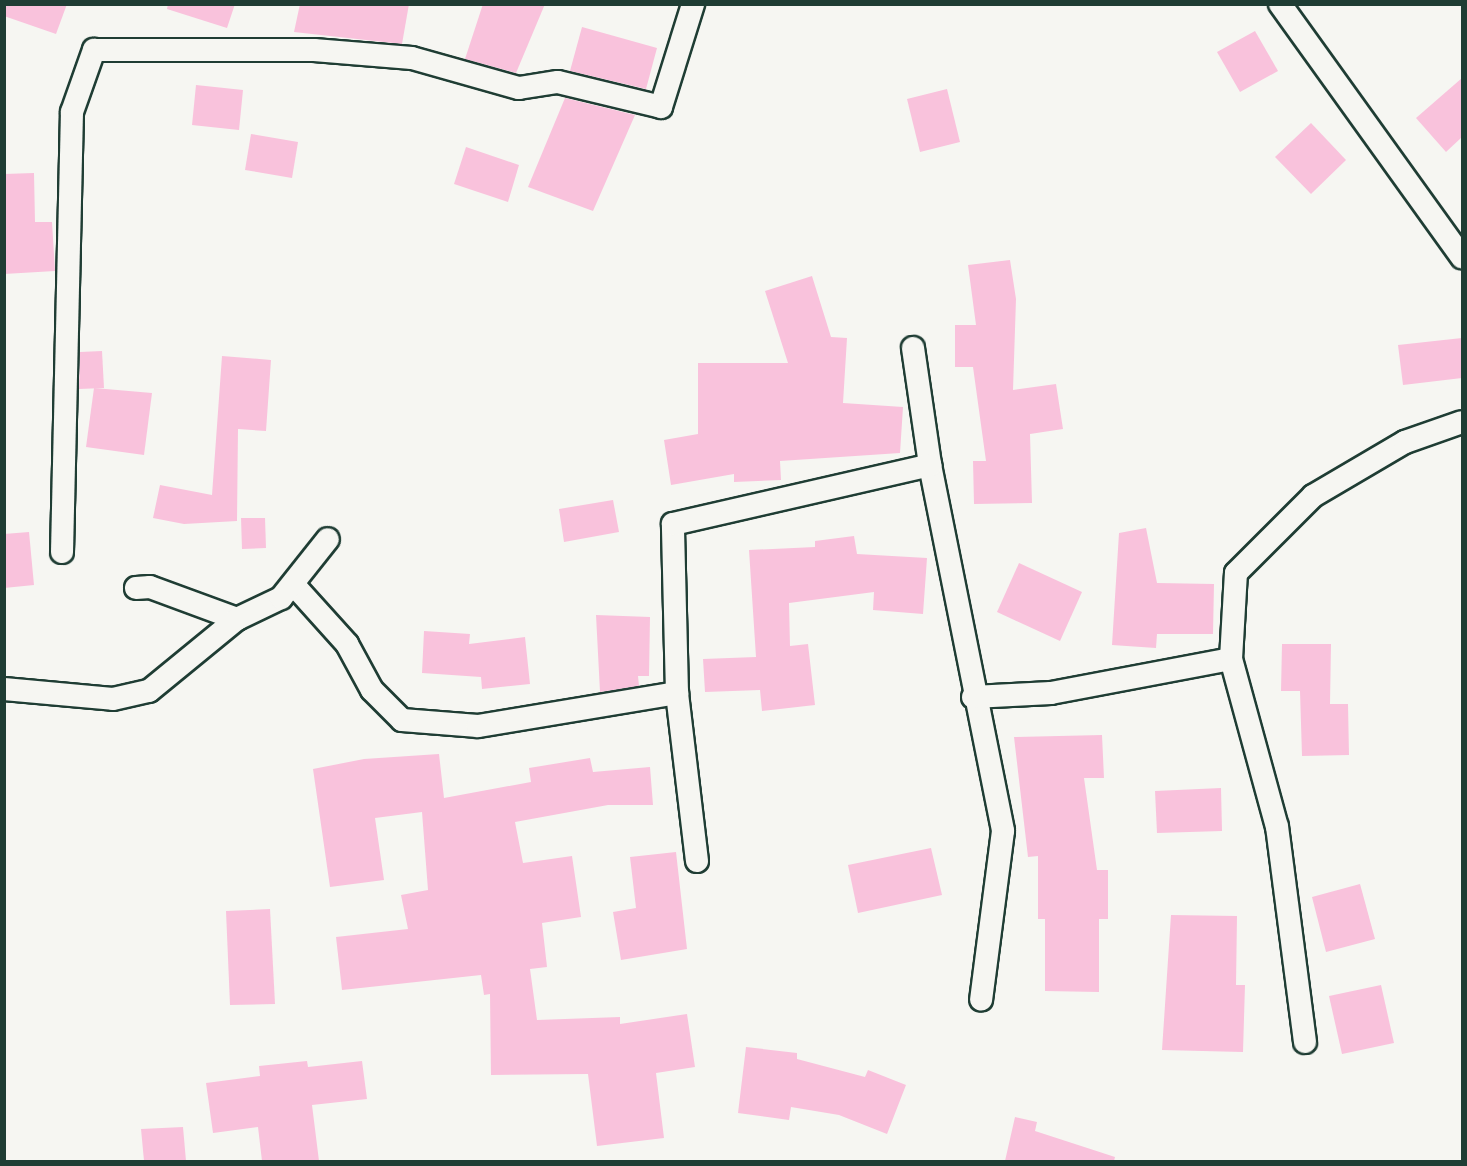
<!DOCTYPE html>
<html>
<head>
<meta charset="utf-8">
<style>
	body { margin:0 }
	#map { position:relative; width:1467px; height:1166px; overflow:hidden; background:#f6f6f2; font-family:"Balsamiq Sans",sans-serif }
	div>[style] { position:absolute }
	.building>* { inset:0; background:#f9c2dc }
	.roads { filter:drop-shadow(2px 0 #1f3d34) drop-shadow(-2px 0 #1f3d34) drop-shadow(0 2px #1f3d34) drop-shadow(0 -2px #1f3d34) }
	.minor>* { height:22px; margin:-11px; padding:0 11px; transform-origin:11px; border-radius:11px; background:#f6f6f2 }
	span { translate:-50% -50%; white-space:nowrap; text-align:center; line-height:1.15; -webkit-text-stroke:4.5px #f6f6f2; paint-order:stroke }
	.frame { position:absolute; inset:0; border:6px solid #1f3d34; pointer-events:none }
</style>
</head>
<body>
<div id="map">
	<div class="building">
		<div style="clip-path:polygon(4px 4px,67px 4px,56px 34px,4px 16px)"></div>
		<div style="clip-path:polygon(168px 4px,235px 4px,227px 28px,167px 9px)"></div>
		<div style="clip-path:polygon(300px 4px,409px 4px,402px 44px,294px 32px)"></div>
		<div style="clip-path:polygon(483px 4px,545px 4px,516px 73px,465px 59px)"></div>
		<div style="clip-path:polygon(582px 27px,657px 48px,646px 89px,570px 71px)"></div>
		<div style="clip-path:polygon(1255px 31px,1278px 71px,1240px 92px,1217px 52px)"></div>
		<div style="clip-path:polygon(1462px 78px,1462px 137px,1446px 152px,1416px 118px)"></div>
		<div style="clip-path:polygon(196px 85px,243px 90px,239px 130px,192px 125px)"></div>
		<div style="clip-path:polygon(947px 89px,960px 142px,920px 152px,907px 99px)"></div>
		<div style="clip-path:polygon(565px 98px,635px 115px,593px 211px,528px 187px)"></div>
		<div style="clip-path:polygon(1311px 123px,1346px 160px,1311px 194px,1275px 157px)"></div>
		<div style="clip-path:polygon(251px 134px,298px 142px,292px 178px,245px 170px)"></div>
		<div style="clip-path:polygon(466px 147px,519px 165px,508px 202px,454px 184px)"></div>
		<div style="clip-path:polygon(34px 173px,35px 222px,52px 222px,55px 271px,4px 274px,4px 174px)"></div>
		<div style="clip-path:polygon(1010px 260px,1016px 299px,1013px 390px,1056px 384px,1063px 429px,1030px 434px,1032px 503px,974px 504px,973px 461px,986px 461px,973px 367px,955px 367px,955px 325px,976px 325px,968px 265px)"></div>
		<div style="clip-path:polygon(812px 276px,831px 337px,847px 338px,843px 403px,903px 407px,900px 453px,780px 461px,781px 480px,734px 482px,734px 474px,671px 485px,664px 440px,698px 434px,698px 363px,788px 363px,765px 291px)"></div>
		<div style="clip-path:polygon(1462px 338px,1462px 378px,1403px 385px,1398px 345px)"></div>
		<div style="clip-path:polygon(102px 351px,104px 388px,79px 389px,80px 352px)"></div>
		<div style="clip-path:polygon(222px 356px,271px 360px,266px 431px,238px 429px,237px 521px,184px 524px,153px 518px,160px 485px,212px 495px)"></div>
		<div style="clip-path:polygon(94px 388px,152px 393px,144px 455px,86px 447px)"></div>
		<div style="clip-path:polygon(613px 500px,619px 532px,564px 542px,559px 509px)"></div>
		<div style="clip-path:polygon(241px 518px,265px 518px,266px 548px,242px 549px)"></div>
		<div style="clip-path:polygon(1146px 528px,1157px 583px,1214px 584px,1213px 634px,1157px 634px,1156px 648px,1112px 645px,1119px 533px)"></div>
		<div style="clip-path:polygon(29px 532px,34px 585px,4px 588px,4px 534px)"></div>
		<div style="clip-path:polygon(854px 536px,857px 554px,927px 558px,923px 614px,873px 610px,874px 592px,789px 603px,790px 646px,808px 644px,815px 705px,762px 711px,760px 690px,705px 692px,703px 659px,756px 657px,749px 550px,815px 547px,815px 541px)"></div>
		<div style="clip-path:polygon(1019px 563px,1082px 592px,1060px 641px,997px 612px)"></div>
		<div style="clip-path:polygon(596px 615px,650px 617px,649px 676px,638px 676px,639px 686px,600px 692px)"></div>
		<div style="clip-path:polygon(424px 631px,470px 634px,469px 644px,525px 637px,530px 684px,482px 689px,481px 677px,422px 673px)"></div>
		<div style="clip-path:polygon(1282px 644px,1331px 644px,1330px 704px,1348px 704px,1349px 755px,1302px 756px,1300px 691px,1281px 691px)"></div>
		<div style="clip-path:polygon(1102px 735px,1104px 778px,1084px 778px,1097px 870px,1108px 870px,1108px 919px,1099px 919px,1099px 992px,1045px 991px,1045px 919px,1038px 919px,1038px 856px,1028px 857px,1014px 737px)"></div>
		<div style="clip-path:polygon(439px 754px,444px 798px,531px 782px,529px 768px,590px 758px,593px 772px,650px 767px,653px 805px,608px 805px,515px 822px,523px 863px,572px 856px,581px 917px,542px 923px,547px 967px,530px 969px,537px 1020px,620px 1017px,620px 1024px,687px 1014px,695px 1067px,656px 1073px,664px 1138px,597px 1146px,588px 1074px,491px 1075px,490px 994px,484px 995px,481px 975px,342px 990px,336px 937px,408px 929px,401px 895px,428px 890px,422px 812px,375px 818px,384px 880px,330px 887px,313px 769px,364px 759px)"></div>
		<div style="clip-path:polygon(1221px 788px,1222px 831px,1157px 833px,1155px 791px)"></div>
		<div style="clip-path:polygon(931px 848px,942px 895px,858px 913px,848px 865px)"></div>
		<div style="clip-path:polygon(676px 852px,687px 949px,621px 960px,613px 912px,636px 908px,630px 857px)"></div>
		<div style="clip-path:polygon(1360px 884px,1375px 939px,1326px 952px,1312px 897px)"></div>
		<div style="clip-path:polygon(270px 909px,275px 1004px,230px 1005px,226px 911px)"></div>
		<div style="clip-path:polygon(1171px 915px,1237px 916px,1236px 985px,1245px 985px,1243px 1052px,1162px 1050px)"></div>
		<div style="clip-path:polygon(1381px 985px,1394px 1043px,1342px 1054px,1329px 996px)"></div>
		<div style="clip-path:polygon(746px 1047px,797px 1053px,797px 1059px,865px 1077px,868px 1070px,906px 1085px,887px 1134px,839px 1115px,791px 1107px,789px 1120px,738px 1113px)"></div>
		<div style="clip-path:polygon(307px 1061px,308px 1067px,362px 1061px,367px 1099px,312px 1105px,319px 1161px,262px 1161px,258px 1127px,213px 1133px,206px 1083px,260px 1076px,259px 1066px)"></div>
		<div style="clip-path:polygon(1015px 1117px,1037px 1122px,1035px 1131px,1115px 1157px,1114px 1161px,1005px 1161px)"></div>
		<div style="clip-path:polygon(183px 1127px,186px 1161px,144px 1161px,141px 1129px)"></div>
	</div>
	<div class="roads">
		<div class="minor">
			<div style="left:1280px;top:4px;width:312px;rotate:54.3deg"></div>
			<div style="left:913px;top:348px;width:118px;rotate:81.7deg"></div>
			<div style="left:930px;top:465px;width:373px;rotate:78.7deg"></div>
			<div style="left:1003px;top:831px;width:170px;rotate:97.4deg"></div>
			<div style="left:62px;top:552px;width:440px;rotate:-88.7deg"></div>
			<div style="left:72px;top:112px;width:66px;rotate:-70.5deg"></div>
			<div style="left:94px;top:50px;width:220px"></div>
			<div style="left:314px;top:50px;width:98px;rotate:4.7deg"></div>
			<div style="left:412px;top:58px;width:111px;rotate:15.7deg"></div>
			<div style="left:519px;top:88px;width:39px;rotate:-9deg"></div>
			<div style="left:558px;top:82px;width:106px;rotate:13.6deg"></div>
			<div style="left:661px;top:107px;width:108px;rotate:-72.7deg"></div>
			<div style="left:293px;top:584px;width:81px;rotate:48deg"></div>
			<div style="left:347px;top:644px;width:52px;rotate:61.5deg"></div>
			<div style="left:372px;top:690px;width:42px;rotate:45deg"></div>
			<div style="left:402px;top:720px;width:76px;rotate:4.5deg"></div>
			<div style="left:478px;top:726px;width:202px;rotate:-9.4deg"></div>
			<div style="left:136px;top:588px;width:14px;rotate:-4deg"></div>
			<div style="left:150px;top:587px;width:93px;rotate:20.2deg"></div>
			<div style="left:4px;top:689px;width:109px;rotate:5.2deg"></div>
			<div style="left:113px;top:699px;width:37px;rotate:-13deg"></div>
			<div style="left:149px;top:691px;width:114px;rotate:-39.3deg"></div>
			<div style="left:237px;top:619px;width:49px;rotate:-25.5deg"></div>
			<div style="left:281px;top:598px;width:75px;rotate:-51.5deg"></div>
			<div style="left:973px;top:697px;width:78px;rotate:-2.9deg"></div>
			<div style="left:1051px;top:693px;width:183px;rotate:-10.7deg"></div>
			<div style="left:697px;top:861px;width:169px;rotate:-96.8deg"></div>
			<div style="left:677px;top:693px;width:169px;rotate:-91.4deg"></div>
			<div style="left:673px;top:524px;width:264px;rotate:-12.9deg"></div>
			<div style="left:1305px;top:1042px;width:217px;rotate:-97.4deg"></div>
			<div style="left:1277px;top:827px;width:174px;rotate:-105.3deg"></div>
			<div style="left:1231px;top:659px;width:86px;rotate:-86.7deg"></div>
			<div style="left:1236px;top:573px;width:109px;rotate:-45deg"></div>
			<div style="left:1313px;top:496px;width:107px;rotate:-30.4deg"></div>
			<div style="left:1405px;top:442px;width:60px;rotate:-19.3deg"></div>
		</div>
	</div>
	<div class="frame"></div>
</div>
</body>
</html>
